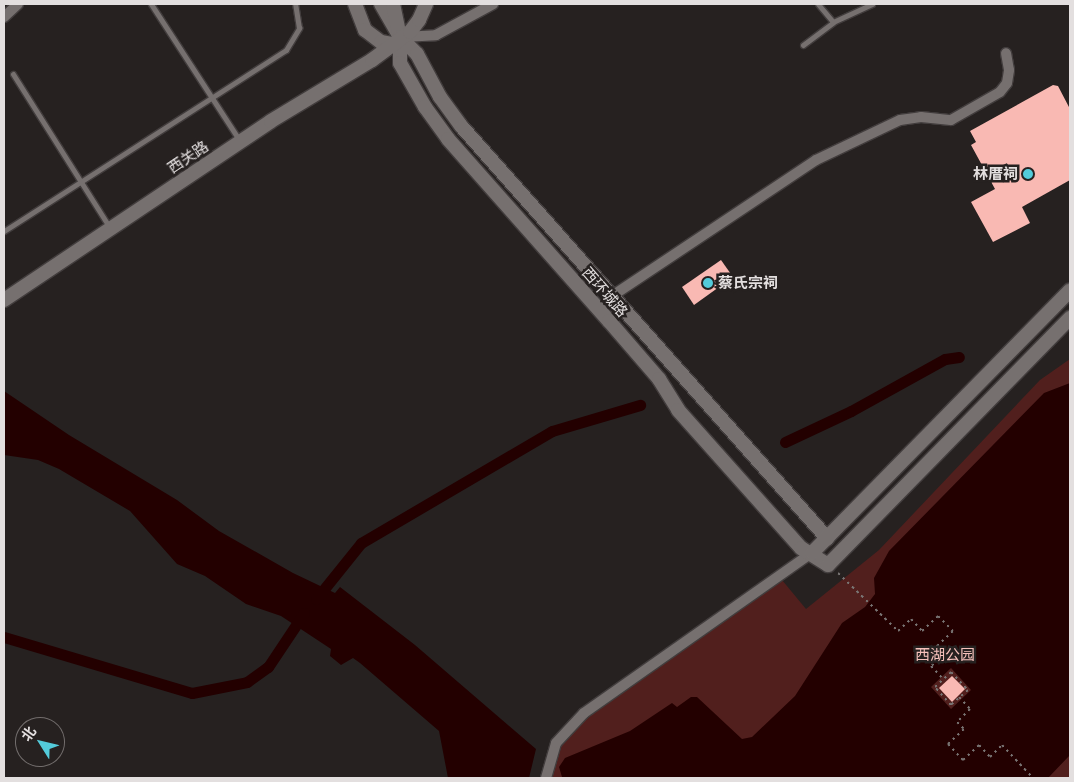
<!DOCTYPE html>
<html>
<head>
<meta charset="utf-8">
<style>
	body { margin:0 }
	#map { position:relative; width:1074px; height:782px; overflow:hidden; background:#262120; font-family:"Public Sans","Noto Sans SC",sans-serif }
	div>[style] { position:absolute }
	.green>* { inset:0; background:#511f1d }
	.water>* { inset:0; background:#230000 }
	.canal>* { height:11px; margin:-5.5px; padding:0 5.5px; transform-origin:5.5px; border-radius:5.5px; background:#230000 }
	.building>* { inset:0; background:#f9b9b3 }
	.path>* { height:2px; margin-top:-1px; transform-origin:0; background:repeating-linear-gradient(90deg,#797574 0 2.5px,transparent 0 6.5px) }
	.roads { filter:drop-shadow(1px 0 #423d3d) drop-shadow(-1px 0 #423d3d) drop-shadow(0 1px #423d3d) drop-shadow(0 -1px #423d3d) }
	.lane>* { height:5px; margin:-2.5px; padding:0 2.5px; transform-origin:2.5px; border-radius:2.5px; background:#76706f }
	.street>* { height:10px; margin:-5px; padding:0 5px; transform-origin:5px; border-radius:5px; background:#76706f }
	.secondary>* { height:14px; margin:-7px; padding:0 7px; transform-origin:7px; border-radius:7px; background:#76706f }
	.dots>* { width:14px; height:14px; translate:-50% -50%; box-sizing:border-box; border:2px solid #262120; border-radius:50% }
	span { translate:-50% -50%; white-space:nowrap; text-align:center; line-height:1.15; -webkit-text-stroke:5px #262120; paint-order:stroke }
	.street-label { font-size:15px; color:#e3dfdf }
	.poi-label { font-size:15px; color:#e3dfdf; font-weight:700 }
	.right { translate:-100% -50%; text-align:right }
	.left { translate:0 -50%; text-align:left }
	.park-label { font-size:15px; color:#f7c1bb }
	.frame { position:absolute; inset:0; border:5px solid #e3dfdf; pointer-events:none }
	.north { position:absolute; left:15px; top:717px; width:50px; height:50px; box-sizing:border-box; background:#262120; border:1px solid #726d6c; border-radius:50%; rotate:306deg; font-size:14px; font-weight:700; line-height:20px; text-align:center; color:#e3dfdf }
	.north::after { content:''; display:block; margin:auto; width:18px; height:22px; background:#53cbda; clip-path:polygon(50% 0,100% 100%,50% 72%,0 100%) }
</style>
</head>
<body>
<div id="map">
	<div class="green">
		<div style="clip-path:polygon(1070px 359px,1070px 778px,550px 778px,558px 746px,583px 717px,782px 580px,806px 609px,879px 550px,1040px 380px)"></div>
	</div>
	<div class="water">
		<div style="clip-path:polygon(evenodd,1070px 383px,1070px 755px,1048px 778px,562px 777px,559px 767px,565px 758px,630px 731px,672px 703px,677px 707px,691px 697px,697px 697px,742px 739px,752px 737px,795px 696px,842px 623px,865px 607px,875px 594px,874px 578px,889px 551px,1044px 393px,1070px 383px,951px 668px,971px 690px,951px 709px,931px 687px,951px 668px)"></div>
		<div style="clip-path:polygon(4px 391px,69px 435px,177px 500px,219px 531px,293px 573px,335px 593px,340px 587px,415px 645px,536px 749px,529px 778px,448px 778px,439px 731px,360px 663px,353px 658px,341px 665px,330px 656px,331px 649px,281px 616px,246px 604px,205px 576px,177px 564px,130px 511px,59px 469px,38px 460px,4px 455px)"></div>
	</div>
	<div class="canal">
		<div style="left:785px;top:442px;width:73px;rotate:-25.2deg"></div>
		<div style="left:851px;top:411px;width:107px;rotate:-29deg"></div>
		<div style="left:945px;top:359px;width:14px;rotate:-8deg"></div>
		<div style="left:316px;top:599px;width:72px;rotate:-51.2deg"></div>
		<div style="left:361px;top:543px;width:221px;rotate:-30.4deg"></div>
		<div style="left:552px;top:431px;width:92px;rotate:-16.5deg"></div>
		<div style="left:4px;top:637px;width:196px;rotate:16.6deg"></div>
		<div style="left:192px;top:693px;width:56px;rotate:-11.3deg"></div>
		<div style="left:247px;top:682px;width:26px;rotate:-36deg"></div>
		<div style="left:268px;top:667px;width:65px;rotate:-56.3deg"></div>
	</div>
	<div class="building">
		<div style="clip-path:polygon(1053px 85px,1058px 86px,1070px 109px,1070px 180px,1022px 207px,1030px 223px,993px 242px,971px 202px,995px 189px,971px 145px,976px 142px,970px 131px)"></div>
		<div style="clip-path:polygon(721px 260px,733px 277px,694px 305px,682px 287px)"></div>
		<div style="clip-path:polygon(952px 676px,965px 689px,952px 702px,939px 688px)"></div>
	</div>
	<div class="path">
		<div style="left:838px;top:573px;width:83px;rotate:44deg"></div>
		<div style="left:898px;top:631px;width:18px;rotate:-43deg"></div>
		<div style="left:911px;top:619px;width:16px;rotate:47deg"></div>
		<div style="left:922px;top:631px;width:22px;rotate:-43deg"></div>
		<div style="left:938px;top:616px;width:21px;rotate:45deg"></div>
		<div style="left:953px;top:631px;width:23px;rotate:137deg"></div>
		<div style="left:936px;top:647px;width:11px;rotate:49deg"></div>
		<div style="left:943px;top:655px;width:16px;rotate:137deg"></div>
		<div style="left:931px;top:666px;width:18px;rotate:47deg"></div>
		<div style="left:951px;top:672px;width:25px;rotate:47deg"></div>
		<div style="left:968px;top:690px;width:23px;rotate:139deg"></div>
		<div style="left:951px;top:705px;width:24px;rotate:-132deg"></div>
		<div style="left:935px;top:687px;width:22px;rotate:-43deg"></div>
		<div style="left:959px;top:697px;width:16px;rotate:47deg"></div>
		<div style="left:970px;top:709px;width:18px;rotate:135deg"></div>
		<div style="left:957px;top:722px;width:10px;rotate:45deg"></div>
		<div style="left:964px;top:729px;width:22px;rotate:137deg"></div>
		<div style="left:948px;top:744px;width:22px;rotate:47deg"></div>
		<div style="left:963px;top:760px;width:22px;rotate:-43deg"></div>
		<div style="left:979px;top:745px;width:16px;rotate:47deg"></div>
		<div style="left:990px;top:757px;width:17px;rotate:-45deg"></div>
		<div style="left:1002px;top:745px;width:45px;rotate:46.8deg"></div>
	</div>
	<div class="roads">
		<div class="lane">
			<div style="left:151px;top:4px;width:163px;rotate:57deg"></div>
			<div style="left:818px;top:4px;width:23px;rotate:50deg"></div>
			<div style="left:803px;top:45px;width:38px;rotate:-37deg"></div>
			<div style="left:833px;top:22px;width:43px;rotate:-24.8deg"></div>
			<div style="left:13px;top:74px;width:182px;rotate:57.8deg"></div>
			<div style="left:4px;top:231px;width:335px;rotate:-32.7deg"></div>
			<div style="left:286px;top:50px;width:26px;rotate:-59deg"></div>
			<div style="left:299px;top:28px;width:24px;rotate:-99deg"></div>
		</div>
		<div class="street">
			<div style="left:4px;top:17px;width:19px;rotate:-43deg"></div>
			<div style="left:403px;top:37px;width:33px;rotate:-3deg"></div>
			<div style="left:436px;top:35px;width:65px;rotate:-28.5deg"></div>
			<div style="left:612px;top:296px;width:245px;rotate:-33.7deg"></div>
			<div style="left:816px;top:160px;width:93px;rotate:-25.5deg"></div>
			<div style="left:900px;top:120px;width:21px;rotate:-8deg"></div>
			<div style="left:921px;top:117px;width:30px;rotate:6deg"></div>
			<div style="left:951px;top:120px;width:56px;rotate:-29.7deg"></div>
			<div style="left:1000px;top:92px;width:11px;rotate:-52deg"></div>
			<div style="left:1007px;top:83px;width:13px;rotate:-81deg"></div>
			<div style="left:1009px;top:70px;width:17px;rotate:-100deg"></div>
			<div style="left:546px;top:778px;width:36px;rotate:-74deg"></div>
			<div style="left:556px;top:743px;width:41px;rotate:-47deg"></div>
			<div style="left:584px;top:713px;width:279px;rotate:-35.1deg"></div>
		</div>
		<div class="secondary">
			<div style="left:355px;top:4px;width:28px;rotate:69deg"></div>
			<div style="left:365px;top:30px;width:20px;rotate:37deg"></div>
			<div style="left:381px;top:42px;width:11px;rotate:10deg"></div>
			<div style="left:381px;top:4px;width:38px;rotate:60deg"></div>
			<div style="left:400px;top:37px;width:34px;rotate:-102deg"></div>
			<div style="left:400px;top:37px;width:26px;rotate:90deg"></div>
			<div style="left:400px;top:63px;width:51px;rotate:60.4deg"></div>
			<div style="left:425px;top:107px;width:39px;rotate:54deg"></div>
			<div style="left:448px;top:139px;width:243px;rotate:48.5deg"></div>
			<div style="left:609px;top:321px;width:77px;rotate:49.2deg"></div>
			<div style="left:659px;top:379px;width:36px;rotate:58deg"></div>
			<div style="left:678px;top:410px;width:185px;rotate:48.3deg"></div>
			<div style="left:801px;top:548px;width:32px;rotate:32deg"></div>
			<div style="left:828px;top:565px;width:346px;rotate:-45.6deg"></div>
			<div style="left:400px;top:37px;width:24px;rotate:45deg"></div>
			<div style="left:417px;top:54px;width:49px;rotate:61.9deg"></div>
			<div style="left:440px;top:97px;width:37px;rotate:54deg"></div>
			<div style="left:462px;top:127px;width:550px;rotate:48.39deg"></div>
			<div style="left:4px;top:300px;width:321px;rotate:-33.8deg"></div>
			<div style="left:271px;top:121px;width:118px;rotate:-31.1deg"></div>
			<div style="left:372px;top:60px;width:47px;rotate:-36.4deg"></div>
			<div style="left:410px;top:32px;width:15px;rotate:-53deg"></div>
			<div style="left:419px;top:20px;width:17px;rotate:-66deg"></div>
			<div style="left:812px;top:553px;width:368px;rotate:-45.5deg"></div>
		</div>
	</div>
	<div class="dots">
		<div style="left:1028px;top:174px;background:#53cbda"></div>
		<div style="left:708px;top:283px;background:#53cbda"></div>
	</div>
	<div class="street-label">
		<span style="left:188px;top:157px;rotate:-34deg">西关路</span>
		<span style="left:605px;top:292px;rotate:49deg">西环城路</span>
	</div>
	<div class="poi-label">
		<span class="right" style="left:1018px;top:174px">林厝祠</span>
		<span class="left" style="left:718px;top:283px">蔡氏宗祠</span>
	</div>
	<div class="park-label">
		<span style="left:945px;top:655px">西湖公园</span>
	</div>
	<div class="frame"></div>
	<div class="north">北</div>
</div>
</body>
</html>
